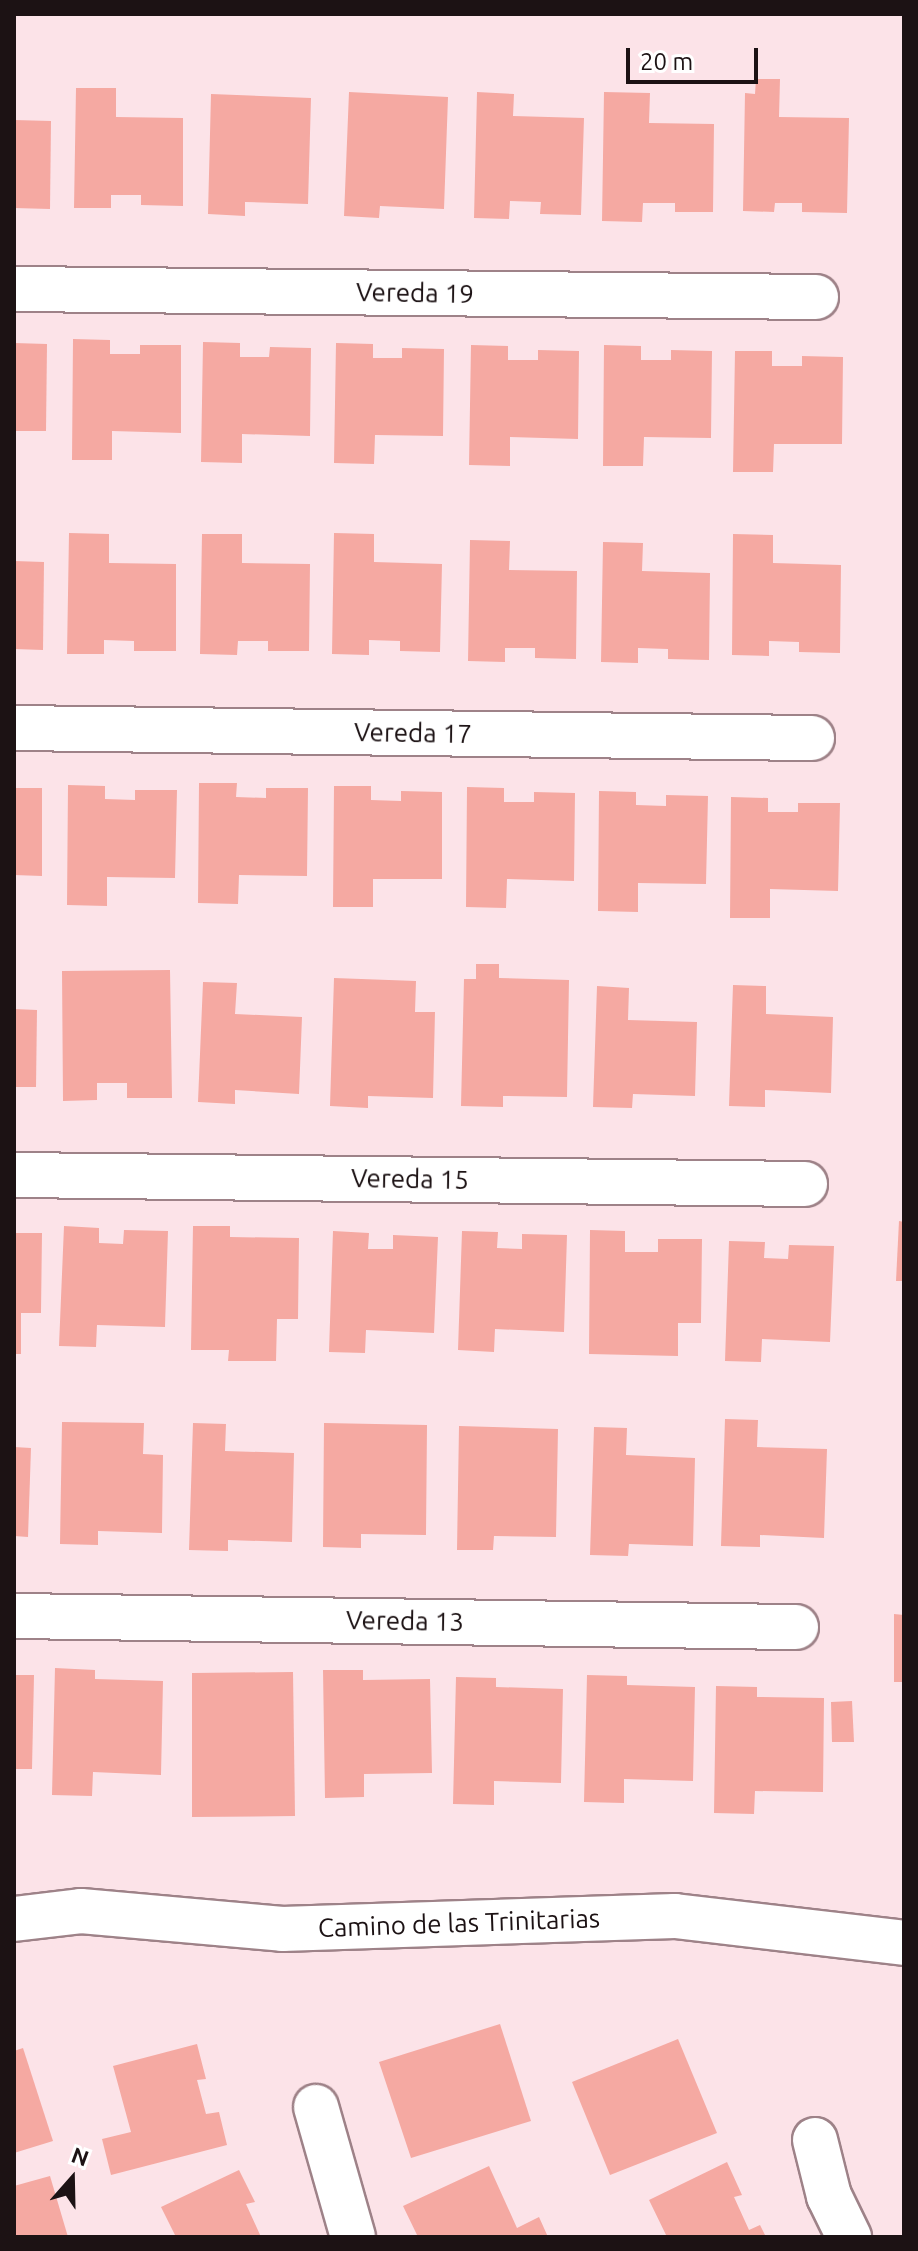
<!DOCTYPE html>
<html>
<head>
<meta charset="utf-8">
<style>
	body { margin:0 }
	#map { position:relative; width:918px; height:2251px; overflow:hidden; background:#fce3e8; font-family:Ubuntu,sans-serif }
	div>[style] { position:absolute }
	.building>* { inset:0; background:#f5a9a2 }
	.roads { filter:drop-shadow(2px 0 #9e8288) drop-shadow(-2px 0 #9e8288) drop-shadow(0 2px #9e8288) drop-shadow(0 -2px #9e8288) }
	.minor>* { height:44px; margin:-22px; padding:0 22px; transform-origin:22px; border-radius:22px; background:#fff }
	span { translate:-50% -50%; white-space:nowrap; text-align:center; line-height:1.15; -webkit-text-stroke:6px #fff; paint-order:stroke }
	.street-label { font-size:26px; color:#1c1214 }
	.frame { position:absolute; inset:0; border:16px solid #1c1214; pointer-events:none }
	.north { position:absolute; left:32px; top:2139px; width:80px; height:80px; -webkit-text-stroke:6px #fff; paint-order:stroke; rotate:20deg; font-size:22px; font-weight:700; line-height:32px; text-align:center; color:#1c1214 }
	.north::after { content:''; display:block; margin:auto; width:28px; height:36px; background:#1c1214; clip-path:polygon(50% 0,100% 100%,50% 72%,0 100%) }
	.scale { position:absolute; left:626px; top:48px; width:132px; height:36px; box-sizing:border-box; border:4px solid #1c1214; border-top:0; padding-left:10px; font-size:24px; line-height:28px; white-space:nowrap; color:#1c1214; -webkit-text-stroke:6px #fff; paint-order:stroke }
</style>
</head>
<body>
<div id="map">
	<div class="building">
		<div style="clip-path:polygon(756px 79px,780px 79px,779px 117px,849px 118px,847px 213px,802px 212px,802px 203px,775px 203px,774px 212px,743px 211px,745px 93px,755px 94px)"></div>
		<div style="clip-path:polygon(76px 88px,116px 88px,116px 117px,183px 118px,183px 206px,141px 205px,141px 195px,111px 195px,111px 208px,74px 208px)"></div>
		<div style="clip-path:polygon(349px 92px,448px 97px,444px 209px,380px 206px,379px 218px,344px 216px)"></div>
		<div style="clip-path:polygon(477px 92px,514px 94px,513px 116px,584px 118px,581px 215px,540px 214px,541px 202px,510px 201px,509px 219px,474px 218px)"></div>
		<div style="clip-path:polygon(604px 92px,650px 93px,649px 123px,714px 124px,713px 212px,675px 212px,675px 203px,643px 203px,642px 222px,602px 221px)"></div>
		<div style="clip-path:polygon(211px 94px,311px 98px,308px 204px,245px 202px,245px 216px,208px 214px)"></div>
		<div style="clip-path:polygon(14px 120px,51px 121px,50px 209px,14px 208px)"></div>
		<div style="clip-path:polygon(73px 339px,110px 340px,110px 354px,140px 354px,140px 345px,181px 345px,181px 433px,112px 431px,112px 460px,72px 460px)"></div>
		<div style="clip-path:polygon(203px 342px,240px 343px,240px 357px,269px 357px,270px 347px,311px 348px,310px 436px,242px 434px,242px 463px,201px 462px)"></div>
		<div style="clip-path:polygon(14px 343px,47px 344px,46px 431px,14px 431px)"></div>
		<div style="clip-path:polygon(336px 343px,373px 344px,373px 358px,402px 358px,402px 348px,444px 349px,443px 436px,375px 435px,374px 464px,334px 463px)"></div>
		<div style="clip-path:polygon(471px 345px,508px 346px,508px 360px,538px 360px,538px 350px,579px 351px,578px 439px,510px 437px,510px 466px,469px 465px)"></div>
		<div style="clip-path:polygon(604px 345px,641px 346px,641px 360px,671px 360px,671px 350px,712px 351px,711px 438px,644px 437px,643px 466px,603px 466px)"></div>
		<div style="clip-path:polygon(735px 351px,772px 351px,772px 366px,802px 366px,802px 356px,843px 357px,842px 444px,774px 444px,773px 472px,733px 472px)"></div>
		<div style="clip-path:polygon(69px 533px,109px 534px,109px 563px,176px 564px,176px 651px,134px 651px,134px 641px,104px 640px,104px 654px,67px 654px)"></div>
		<div style="clip-path:polygon(334px 533px,374px 534px,374px 562px,442px 564px,440px 652px,400px 651px,400px 641px,369px 640px,369px 655px,332px 654px)"></div>
		<div style="clip-path:polygon(202px 534px,242px 534px,242px 563px,310px 564px,309px 651px,268px 651px,268px 641px,238px 641px,237px 655px,200px 654px)"></div>
		<div style="clip-path:polygon(733px 534px,773px 535px,773px 563px,841px 565px,840px 653px,799px 652px,799px 642px,769px 641px,769px 656px,732px 655px)"></div>
		<div style="clip-path:polygon(470px 540px,510px 541px,509px 570px,577px 571px,576px 659px,535px 658px,535px 648px,505px 648px,505px 662px,468px 661px)"></div>
		<div style="clip-path:polygon(603px 542px,643px 543px,642px 571px,710px 573px,709px 660px,668px 659px,668px 649px,638px 648px,638px 663px,601px 662px)"></div>
		<div style="clip-path:polygon(14px 561px,44px 562px,43px 650px,14px 649px)"></div>
		<div style="clip-path:polygon(199px 783px,237px 783px,236px 797px,266px 798px,266px 788px,308px 788px,307px 876px,239px 875px,238px 904px,198px 903px)"></div>
		<div style="clip-path:polygon(68px 785px,105px 786px,105px 799px,135px 800px,135px 790px,177px 790px,175px 878px,107px 877px,107px 906px,67px 905px)"></div>
		<div style="clip-path:polygon(334px 786px,371px 786px,371px 800px,401px 801px,401px 791px,442px 792px,442px 879px,373px 879px,373px 907px,333px 907px)"></div>
		<div style="clip-path:polygon(467px 787px,504px 788px,504px 802px,534px 802px,534px 792px,575px 793px,574px 881px,507px 879px,506px 908px,466px 907px)"></div>
		<div style="clip-path:polygon(14px 788px,42px 788px,42px 876px,14px 875px)"></div>
		<div style="clip-path:polygon(599px 791px,636px 792px,636px 805px,666px 806px,666px 795px,708px 796px,706px 884px,638px 883px,638px 912px,598px 911px)"></div>
		<div style="clip-path:polygon(731px 797px,768px 798px,768px 812px,798px 812px,798px 803px,840px 803px,838px 891px,770px 889px,770px 918px,730px 918px)"></div>
		<div style="clip-path:polygon(476px 964px,499px 964px,499px 978px,569px 980px,567px 1097px,503px 1096px,503px 1107px,461px 1106px,464px 979px,476px 979px)"></div>
		<div style="clip-path:polygon(170px 970px,172px 1098px,127px 1098px,127px 1083px,97px 1083px,97px 1100px,63px 1101px,62px 971px)"></div>
		<div style="clip-path:polygon(334px 978px,416px 981px,415px 1012px,435px 1012px,433px 1098px,368px 1096px,368px 1108px,330px 1106px)"></div>
		<div style="clip-path:polygon(203px 982px,237px 983px,235px 1014px,302px 1017px,299px 1094px,235px 1090px,235px 1104px,198px 1102px)"></div>
		<div style="clip-path:polygon(733px 985px,766px 986px,766px 1014px,833px 1017px,831px 1093px,765px 1090px,765px 1107px,729px 1106px)"></div>
		<div style="clip-path:polygon(597px 986px,629px 988px,628px 1020px,697px 1022px,695px 1096px,633px 1094px,632px 1108px,593px 1107px)"></div>
		<div style="clip-path:polygon(14px 1009px,37px 1010px,36px 1087px,14px 1087px)"></div>
		<div style="clip-path:polygon(899px 1221px,904px 1222px,904px 1281px,896px 1281px)"></div>
		<div style="clip-path:polygon(64px 1226px,99px 1228px,99px 1243px,123px 1244px,124px 1230px,168px 1231px,165px 1327px,97px 1325px,96px 1347px,59px 1346px)"></div>
		<div style="clip-path:polygon(193px 1226px,230px 1226px,230px 1237px,299px 1238px,298px 1319px,277px 1319px,276px 1361px,228px 1361px,229px 1350px,191px 1350px)"></div>
		<div style="clip-path:polygon(590px 1230px,625px 1231px,625px 1252px,658px 1252px,658px 1239px,702px 1239px,701px 1323px,678px 1323px,678px 1356px,589px 1354px)"></div>
		<div style="clip-path:polygon(333px 1231px,369px 1233px,368px 1249px,393px 1249px,393px 1235px,438px 1237px,434px 1333px,366px 1330px,365px 1353px,329px 1352px)"></div>
		<div style="clip-path:polygon(462px 1231px,498px 1232px,497px 1248px,522px 1249px,522px 1234px,567px 1235px,564px 1332px,495px 1329px,494px 1352px,458px 1350px)"></div>
		<div style="clip-path:polygon(14px 1233px,42px 1233px,41px 1313px,21px 1313px,21px 1354px,14px 1354px)"></div>
		<div style="clip-path:polygon(729px 1241px,765px 1242px,764px 1258px,788px 1259px,789px 1245px,834px 1246px,830px 1342px,762px 1339px,761px 1362px,725px 1361px)"></div>
		<div style="clip-path:polygon(725px 1419px,758px 1420px,757px 1447px,827px 1449px,824px 1538px,760px 1535px,760px 1547px,721px 1546px)"></div>
		<div style="clip-path:polygon(62px 1422px,144px 1423px,143px 1454px,163px 1455px,162px 1533px,98px 1531px,98px 1545px,60px 1544px)"></div>
		<div style="clip-path:polygon(193px 1423px,226px 1424px,225px 1451px,294px 1453px,292px 1542px,228px 1540px,228px 1551px,189px 1550px)"></div>
		<div style="clip-path:polygon(324px 1423px,427px 1425px,426px 1535px,361px 1534px,361px 1548px,323px 1547px)"></div>
		<div style="clip-path:polygon(459px 1426px,558px 1429px,556px 1537px,494px 1536px,493px 1550px,457px 1550px)"></div>
		<div style="clip-path:polygon(594px 1427px,627px 1428px,626px 1455px,695px 1458px,693px 1546px,629px 1544px,628px 1556px,590px 1555px)"></div>
		<div style="clip-path:polygon(14px 1447px,31px 1448px,28px 1537px,14px 1536px)"></div>
		<div style="clip-path:polygon(894px 1614px,904px 1615px,904px 1682px,894px 1682px)"></div>
		<div style="clip-path:polygon(55px 1668px,95px 1670px,95px 1679px,163px 1681px,161px 1775px,93px 1772px,92px 1796px,52px 1795px)"></div>
		<div style="clip-path:polygon(323px 1670px,363px 1670px,363px 1680px,430px 1679px,432px 1773px,364px 1774px,364px 1797px,325px 1798px)"></div>
		<div style="clip-path:polygon(293px 1672px,295px 1816px,192px 1817px,192px 1673px)"></div>
		<div style="clip-path:polygon(14px 1675px,34px 1675px,32px 1769px,14px 1769px)"></div>
		<div style="clip-path:polygon(587px 1675px,627px 1676px,627px 1685px,695px 1687px,693px 1781px,624px 1779px,624px 1803px,584px 1802px)"></div>
		<div style="clip-path:polygon(456px 1677px,496px 1678px,496px 1687px,563px 1689px,561px 1783px,494px 1781px,494px 1805px,453px 1804px)"></div>
		<div style="clip-path:polygon(716px 1686px,757px 1687px,757px 1697px,824px 1698px,823px 1792px,755px 1791px,754px 1814px,714px 1813px)"></div>
		<div style="clip-path:polygon(852px 1701px,854px 1742px,832px 1742px,831px 1702px)"></div>
		<div style="clip-path:polygon(500px 2024px,531px 2121px,411px 2158px,379px 2062px)"></div>
		<div style="clip-path:polygon(678px 2039px,717px 2133px,610px 2175px,572px 2082px)"></div>
		<div style="clip-path:polygon(197px 2044px,206px 2079px,197px 2080px,206px 2114px,219px 2112px,227px 2145px,111px 2175px,102px 2139px,131px 2132px,113px 2066px)"></div>
		<div style="clip-path:polygon(23px 2048px,53px 2141px,14px 2153px,14px 2051px)"></div>
		<div style="clip-path:polygon(727px 2162px,742px 2195px,734px 2197px,749px 2230px,760px 2225px,766px 2237px,667px 2237px,649px 2200px)"></div>
		<div style="clip-path:polygon(489px 2166px,517px 2228px,539px 2217px,548px 2237px,418px 2237px,403px 2206px)"></div>
		<div style="clip-path:polygon(239px 2170px,255px 2202px,246px 2204px,261px 2237px,176px 2237px,161px 2207px)"></div>
		<div style="clip-path:polygon(50px 2176px,68px 2237px,14px 2237px,14px 2186px)"></div>
	</div>
	<div class="roads">
		<div class="minor">
			<div style="left:14px;top:289px;width:802px;rotate:0.57deg"></div>
			<div style="left:14px;top:728px;width:798px;rotate:0.72deg"></div>
			<div style="left:14px;top:1175px;width:791px;rotate:0.65deg"></div>
			<div style="left:14px;top:1616px;width:782px;rotate:0.81deg"></div>
			<div style="left:14px;top:1919px;width:67px;rotate:-6.8deg"></div>
			<div style="left:81px;top:1911px;width:202px;rotate:5.1deg"></div>
			<div style="left:282px;top:1929px;width:393px;rotate:-1.9deg"></div>
			<div style="left:675px;top:1916px;width:231px;rotate:6.7deg"></div>
			<div style="left:316px;top:2107px;width:135px;rotate:74.1deg"></div>
			<div style="left:815px;top:2140px;width:58px;rotate:76deg"></div>
			<div style="left:829px;top:2196px;width:46px;rotate:64deg"></div>
		</div>
	</div>
	<div class="street-label">
		<span style="left:415px;top:293px;rotate:1deg">Vereda 19</span>
		<span style="left:413px;top:733px;rotate:1deg">Vereda 17</span>
		<span style="left:410px;top:1179px;rotate:1deg">Vereda 15</span>
		<span style="left:405px;top:1621px;rotate:1deg">Vereda 13</span>
		<span style="left:459px;top:1923px;rotate:-2deg">Camino de las Trinitarias</span>
	</div>
	<div class="frame"></div>
	<div class="north">N</div>
	<div class="scale">20 m</div>
</div>
</body>
</html>
